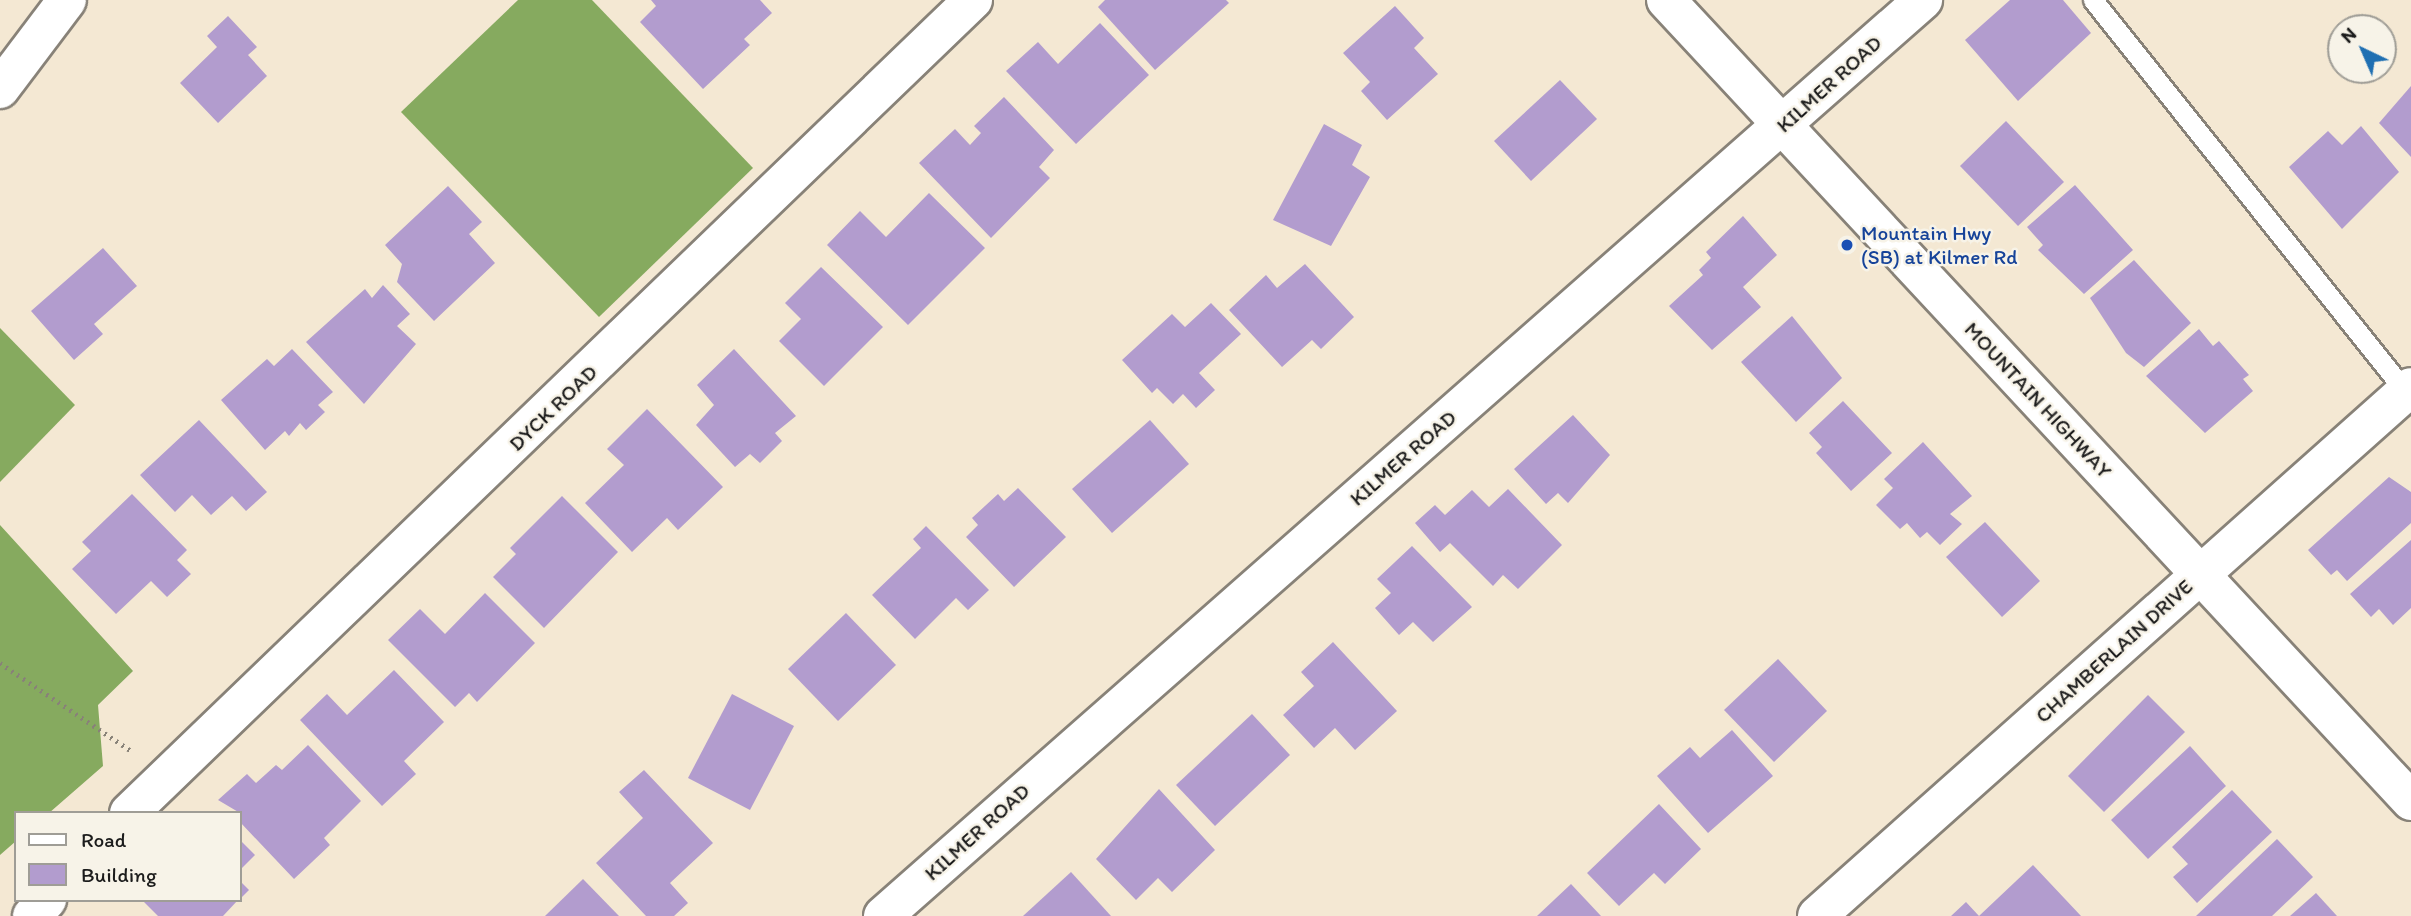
<!DOCTYPE html>
<html>
<head>
<meta charset="utf-8">
<style>
	body { margin:0 }
	#map { position:relative; width:2411px; height:916px; overflow:hidden; background:#f4e8d3; font-family:Itim,sans-serif }
	div>[style] { position:absolute }
	.forest>* { inset:0; background:#86aa5f }
	.building>* { inset:0; background:#b29cce }
	.path>* { height:4.5px; margin-top:-2.25px; transform-origin:0; background:repeating-linear-gradient(90deg,#888278 0 2px,transparent 0 7px) }
	.roads { filter:drop-shadow(2px 0 #888278) drop-shadow(-2px 0 #888278) drop-shadow(0 2px #888278) drop-shadow(0 -2px #888278) }
	.lane>* { height:19px; margin:-9.5px; padding:0 9.5px; transform-origin:9.5px; border-radius:9.5px; background:#fff }
	.street>* { height:38px; margin:-19px; padding:0 19px; transform-origin:19px; border-radius:19px; background:#fff }
	.secondary>* { height:38px; margin:-19px; padding:0 19px; transform-origin:19px; border-radius:19px; background:#fff }
	.dots>* { width:19px; height:19px; translate:-50% -50%; box-sizing:border-box; border:4px solid #f7f3e8; border-radius:50% }
	span { translate:-50% -50%; white-space:nowrap; text-align:center; line-height:1.15; -webkit-text-stroke:5px #f7f3e8; paint-order:stroke }
	.street-label { font-size:21px; color:#1c1c1c }
	.transit-label { font-size:21px; color:#164399 }
	.left { translate:0 -50%; text-align:left }
	.legend { position:absolute; left:14px; top:811px; width:228px; height:91px; box-sizing:border-box; background:#f7f3e8; border:2px solid #9f9d96; margin:0; padding:9px 12px; list-style:none; font-size:21px; color:#1c1c1c }
	.legend li { display:flex; align-items:center; gap:14px; height:35px }
	.legend b { width:35px; border:2px solid #9f9d96 }
	.north { position:absolute; left:2327px; top:14px; width:70px; height:70px; box-sizing:border-box; background:#f7f3e8; border:2px solid #9f9d96; border-radius:50%; rotate:316deg; font-size:19px; font-weight:700; line-height:28px; text-align:center; color:#1c1c1c }
	.north::after { content:''; display:block; margin:auto; width:24px; height:32px; background:#1f6fb2; clip-path:polygon(50% 0,100% 100%,50% 72%,0 100%) }
</style>
</head>
<body>
<div id="map">
	<div class="forest">
		<div style="clip-path:polygon(518px 0,592px 0,753px 168px,599px 317px,401px 112px)"></div>
		<div style="clip-path:polygon(0 328px,75px 405px,0 482px)"></div>
		<div style="clip-path:polygon(0 525px,133px 671px,98px 705px,103px 766px,49px 813px,16px 813px,16px 841px,0 855px)"></div>
	</div>
	<div class="building">
		<div style="clip-path:polygon(651px 0,760px 0,772px 13px,744px 39px,750px 45px,703px 89px,640px 22px,656px 6px)"></div>
		<div style="clip-path:polygon(1105px 0,1226px 0,1229px 3px,1155px 70px,1098px 7px)"></div>
		<div style="clip-path:polygon(2010px 0,2063px 0,2091px 33px,2018px 101px,1965px 40px)"></div>
		<div style="clip-path:polygon(1395px 6px,1424px 38px,1414px 48px,1438px 74px,1387px 120px,1361px 91px,1370px 82px,1343px 53px)"></div>
		<div style="clip-path:polygon(228px 16px,257px 47px,248px 55px,267px 76px,218px 123px,180px 83px,217px 47px,207px 36px)"></div>
		<div style="clip-path:polygon(1100px 23px,1149px 75px,1076px 144px,1006px 71px,1038px 42px,1058px 64px)"></div>
		<div style="clip-path:polygon(1560px 80px,1597px 119px,1531px 181px,1494px 141px)"></div>
		<div style="clip-path:polygon(2411px 86px,2411px 157px,2379px 123px)"></div>
		<div style="clip-path:polygon(1004px 97px,1054px 150px,1039px 167px,1050px 178px,991px 238px,919px 163px,955px 129px,970px 145px,981px 133px,974px 126px)"></div>
		<div style="clip-path:polygon(2006px 121px,2064px 182px,2018px 226px,1960px 166px)"></div>
		<div style="clip-path:polygon(1324px 124px,1362px 145px,1352px 165px,1370px 177px,1331px 246px,1273px 220px)"></div>
		<div style="clip-path:polygon(2361px 126px,2399px 172px,2342px 229px,2289px 167px,2328px 131px,2342px 145px)"></div>
		<div style="clip-path:polygon(2075px 185px,2133px 250px,2084px 294px,2038px 250px,2043px 245px,2027px 227px)"></div>
		<div style="clip-path:polygon(448px 186px,482px 222px,469px 234px,495px 263px,434px 321px,397px 282px,402px 264px,385px 245px)"></div>
		<div style="clip-path:polygon(929px 193px,985px 248px,908px 325px,827px 245px,860px 211px,886px 237px)"></div>
		<div style="clip-path:polygon(1743px 216px,1777px 255px,1743px 287px,1761px 307px,1712px 350px,1669px 306px,1703px 275px,1699px 270px,1711px 258px,1706px 252px)"></div>
		<div style="clip-path:polygon(103px 248px,137px 286px,94px 324px,103px 334px,74px 360px,31px 311px)"></div>
		<div style="clip-path:polygon(2134px 260px,2191px 323px,2144px 367px,2126px 353px,2090px 298px)"></div>
		<div style="clip-path:polygon(1305px 264px,1354px 317px,1321px 349px,1312px 340px,1282px 367px,1229px 310px,1266px 275px,1277px 288px)"></div>
		<div style="clip-path:polygon(821px 267px,883px 327px,824px 386px,779px 341px,801px 319px,785px 303px)"></div>
		<div style="clip-path:polygon(383px 285px,410px 314px,397px 326px,416px 344px,364px 404px,306px 342px,365px 289px,372px 298px)"></div>
		<div style="clip-path:polygon(1211px 303px,1241px 334px,1199px 373px,1215px 390px,1196px 408px,1183px 394px,1173px 404px,1157px 388px,1152px 393px,1122px 360px,1172px 314px,1185px 327px)"></div>
		<div style="clip-path:polygon(1792px 316px,1842px 378px,1796px 422px,1741px 362px)"></div>
		<div style="clip-path:polygon(2199px 329px,2213px 346px,2219px 341px,2249px 375px,2243px 379px,2253px 391px,2205px 433px,2146px 376px)"></div>
		<div style="clip-path:polygon(292px 349px,333px 392px,318px 405px,325px 412px,306px 430px,300px 423px,289px 436px,285px 431px,265px 450px,221px 400px,267px 359px,274px 366px)"></div>
		<div style="clip-path:polygon(734px 349px,796px 416px,775px 433px,782px 441px,760px 463px,750px 454px,735px 467px,696px 425px,714px 405px,697px 385px)"></div>
		<div style="clip-path:polygon(1843px 401px,1892px 453px,1851px 491px,1816px 453px,1822px 447px,1809px 433px)"></div>
		<div style="clip-path:polygon(647px 409px,723px 487px,678px 530px,667px 518px,632px 552px,585px 503px,624px 465px,607px 449px)"></div>
		<div style="clip-path:polygon(1573px 415px,1610px 455px,1568px 503px,1558px 493px,1546px 504px,1514px 469px)"></div>
		<div style="clip-path:polygon(199px 420px,267px 492px,246px 511px,232px 496px,211px 515px,192px 495px,175px 512px,140px 475px)"></div>
		<div style="clip-path:polygon(1150px 420px,1189px 464px,1112px 533px,1072px 489px)"></div>
		<div style="clip-path:polygon(1923px 442px,1972px 496px,1950px 514px,1962px 524px,1940px 545px,1927px 532px,1920px 538px,1907px 523px,1900px 529px,1876px 505px,1893px 488px,1884px 479px)"></div>
		<div style="clip-path:polygon(2389px 477px,2411px 492px,2411px 523px,2347px 581px,2337px 570px,2331px 575px,2308px 550px)"></div>
		<div style="clip-path:polygon(1018px 488px,1066px 537px,1014px 587px,966px 537px,978px 525px,972px 518px,998px 494px,1004px 501px)"></div>
		<div style="clip-path:polygon(1508px 489px,1562px 545px,1518px 589px,1503px 575px,1493px 586px,1450px 543px,1440px 552px,1415px 523px,1435px 505px,1445px 515px,1472px 490px,1489px 507px)"></div>
		<div style="clip-path:polygon(132px 494px,187px 550px,177px 560px,191px 574px,167px 597px,151px 581px,116px 614px,72px 569px,91px 551px,82px 542px)"></div>
		<div style="clip-path:polygon(562px 496px,618px 552px,544px 628px,493px 577px,516px 554px,510px 548px)"></div>
		<div style="clip-path:polygon(1985px 522px,2040px 581px,2002px 617px,1946px 557px)"></div>
		<div style="clip-path:polygon(926px 526px,989px 590px,968px 610px,956px 598px,915px 639px,872px 595px,921px 548px,913px 539px)"></div>
		<div style="clip-path:polygon(2411px 540px,2411px 608px,2393px 625px,2379px 609px,2371px 617px,2350px 594px)"></div>
		<div style="clip-path:polygon(1412px 546px,1472px 607px,1433px 642px,1413px 622px,1399px 635px,1375px 608px,1391px 593px,1377px 579px)"></div>
		<div style="clip-path:polygon(485px 593px,535px 643px,477px 702px,469px 693px,455px 707px,388px 640px,420px 609px,445px 634px)"></div>
		<div style="clip-path:polygon(846px 613px,896px 665px,838px 721px,788px 669px)"></div>
		<div style="clip-path:polygon(1333px 642px,1397px 711px,1355px 750px,1335px 728px,1314px 748px,1283px 715px,1314px 686px,1301px 672px)"></div>
		<div style="clip-path:polygon(1778px 659px,1827px 711px,1774px 762px,1724px 710px)"></div>
		<div style="clip-path:polygon(394px 670px,444px 722px,404px 761px,416px 774px,382px 806px,300px 720px,327px 694px,347px 715px)"></div>
		<div style="clip-path:polygon(732px 694px,794px 726px,750px 810px,688px 778px)"></div>
		<div style="clip-path:polygon(2148px 695px,2185px 732px,2104px 812px,2068px 776px)"></div>
		<div style="clip-path:polygon(1252px 714px,1290px 755px,1215px 826px,1176px 785px)"></div>
		<div style="clip-path:polygon(1732px 730px,1773px 776px,1708px 833px,1657px 776px,1690px 747px,1700px 758px)"></div>
		<div style="clip-path:polygon(308px 745px,361px 801px,324px 838px,330px 845px,294px 879px,240px 822px,240px 813px,218px 800px,247px 774px,256px 783px,276px 765px,282px 770px)"></div>
		<div style="clip-path:polygon(2190px 746px,2226px 786px,2148px 859px,2111px 820px)"></div>
		<div style="clip-path:polygon(644px 770px,713px 843px,670px 883px,688px 903px,674px 916px,646px 916px,596px 863px,643px 818px,619px 792px)"></div>
		<div style="clip-path:polygon(1159px 789px,1215px 850px,1172px 892px,1158px 878px,1136px 900px,1096px 859px)"></div>
		<div style="clip-path:polygon(2232px 790px,2272px 832px,2197px 903px,2173px 877px,2188px 864px,2172px 847px)"></div>
		<div style="clip-path:polygon(1659px 804px,1701px 849px,1665px 884px,1654px 873px,1619px 906px,1587px 873px)"></div>
		<div style="clip-path:polygon(2277px 839px,2313px 877px,2272px 916px,2196px 916px)"></div>
		<div style="clip-path:polygon(240px 840px,255px 855px,240px 870px)"></div>
		<div style="clip-path:polygon(2033px 865px,2081px 916px,1951px 916px,1966px 902px,1979px 916px)"></div>
		<div style="clip-path:polygon(1071px 872px,1111px 916px,1023px 916px)"></div>
		<div style="clip-path:polygon(583px 879px,619px 916px,545px 916px)"></div>
		<div style="clip-path:polygon(240px 881px,249px 890px,240px 899px)"></div>
		<div style="clip-path:polygon(1571px 884px,1601px 916px,1537px 916px)"></div>
		<div style="clip-path:polygon(2316px 893px,2337px 916px,2290px 916px)"></div>
		<div style="clip-path:polygon(142px 900px,238px 900px,223px 916px,158px 916px)"></div>
	</div>
	<div class="path">
		<div style="left:0;top:663px;width:160px;rotate:33.8deg"></div>
	</div>
	<div class="roads">
		<div class="lane">
			<div style="left:2093px;top:0;width:507px;rotate:51.41deg"></div>
		</div>
		<div class="street">
			<div style="left:129px;top:813px;width:1172px;rotate:-43.93deg"></div>
			<div style="left:32px;top:916px;width:22px;rotate:-47deg"></div>
			<div style="left:883px;top:916px;width:1386px;rotate:-41.37deg"></div>
			<div style="left:1817px;top:916px;width:795px;rotate:-41.69deg"></div>
		</div>
		<div class="secondary">
			<div style="left:1666px;top:0;width:1094px;rotate:47.07deg"></div>
			<div style="left:0;top:89px;width:111px;rotate:-53deg"></div>
		</div>
	</div>
	<div class="dots">
		<div style="left:1847px;top:245px;background:#1a4fb4"></div>
	</div>
	<div class="street-label">
		<span style="left:1829px;top:84px;rotate:-42deg">KILMER ROAD</span>
		<span style="left:2038px;top:400px;rotate:47deg">MOUNTAIN HIGHWAY</span>
		<span style="left:553px;top:408px;rotate:-44deg">DYCK ROAD</span>
		<span style="left:1403px;top:458px;rotate:-41deg">KILMER ROAD</span>
		<span style="left:2114px;top:651px;rotate:-42deg">CHAMBERLAIN DRIVE</span>
		<span style="left:977px;top:832px;rotate:-42deg">KILMER ROAD</span>
	</div>
	<div class="transit-label">
		<span class="left" style="left:1861px;top:245px">Mountain Hwy<br>(SB) at Kilmer Rd</span>
	</div>
	<ul class="legend">
	<li><b style="height:9px;background:#fff"></b>Road</li>
	<li><b style="height:19px;background:#b29cce"></b>Building</li>
	</ul>
	<div class="north">N</div>
</div>
</body>
</html>
